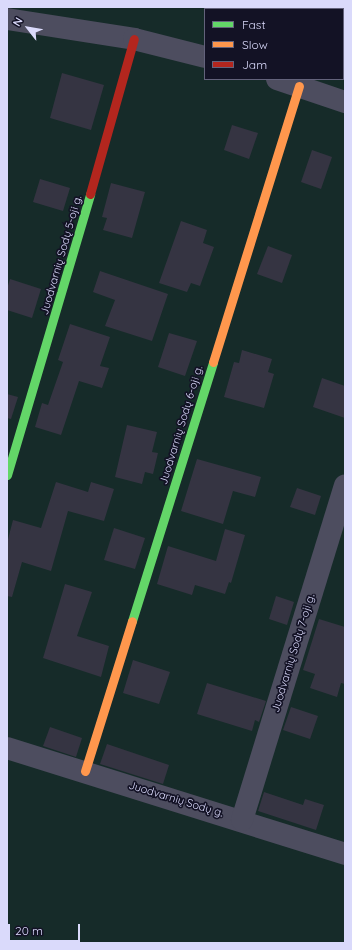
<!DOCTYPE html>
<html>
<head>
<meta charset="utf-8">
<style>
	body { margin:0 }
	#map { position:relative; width:352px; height:950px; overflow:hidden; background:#171621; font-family:Quicksand,sans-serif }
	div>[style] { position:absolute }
	.green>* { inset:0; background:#162b29 }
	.building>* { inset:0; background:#353442 }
	.street>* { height:22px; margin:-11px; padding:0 11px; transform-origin:11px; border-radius:11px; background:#4d4d5f }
	.fast>* { height:9px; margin:-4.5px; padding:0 4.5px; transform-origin:4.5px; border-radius:4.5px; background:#63d668 }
	.slow>* { height:9px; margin:-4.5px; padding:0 4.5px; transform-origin:4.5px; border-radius:4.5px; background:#ff974d }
	.jam>* { height:9px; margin:-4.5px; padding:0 4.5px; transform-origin:4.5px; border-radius:4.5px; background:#b3261e }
	span { translate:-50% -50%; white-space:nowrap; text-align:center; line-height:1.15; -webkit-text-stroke:3.5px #131225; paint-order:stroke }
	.street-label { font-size:11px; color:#dadafb }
	.frame { position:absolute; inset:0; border:8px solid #dadafb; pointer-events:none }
	.legend { position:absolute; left:204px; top:8px; width:140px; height:72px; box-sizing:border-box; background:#131225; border:1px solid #63627b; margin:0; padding:5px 7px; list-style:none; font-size:12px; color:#dadafb }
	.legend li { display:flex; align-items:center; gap:8px; height:20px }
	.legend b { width:20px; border:1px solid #63627b }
	.north { position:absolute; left:8px; top:8px; width:40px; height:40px; -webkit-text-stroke:3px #131225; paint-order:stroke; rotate:301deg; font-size:11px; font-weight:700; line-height:16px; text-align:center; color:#dadafb }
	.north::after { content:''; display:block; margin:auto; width:14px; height:18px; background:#dadafb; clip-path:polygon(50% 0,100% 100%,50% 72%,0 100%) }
	.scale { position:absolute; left:8px; top:924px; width:72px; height:18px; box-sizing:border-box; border:2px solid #dadafb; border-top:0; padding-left:5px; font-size:12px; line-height:14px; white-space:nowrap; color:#dadafb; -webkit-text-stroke:3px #131225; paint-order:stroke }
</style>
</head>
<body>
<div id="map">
	<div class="green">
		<div style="clip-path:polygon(evenodd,7px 7px,345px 7px,345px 943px,7px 943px,7px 7px,205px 9px,343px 9px,343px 79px,205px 79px,205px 9px)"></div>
	</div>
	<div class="building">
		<div style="clip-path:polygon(62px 73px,104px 85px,91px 130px,50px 118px)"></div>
		<div style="clip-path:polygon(232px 125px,258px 133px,249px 159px,224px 150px)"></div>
		<div style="clip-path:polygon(312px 150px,332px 157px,321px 189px,301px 182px)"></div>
		<div style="clip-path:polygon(40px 179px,70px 188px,63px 211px,33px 202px)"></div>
		<div style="clip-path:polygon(111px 183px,145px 192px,132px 238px,103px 230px,107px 218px,102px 217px)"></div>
		<div style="clip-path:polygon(181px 221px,207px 230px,203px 243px,214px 247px,200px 286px,191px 283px,187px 292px,159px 283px)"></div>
		<div style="clip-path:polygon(268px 246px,292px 255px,282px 283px,257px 274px)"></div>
		<div style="clip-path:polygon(100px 271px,168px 294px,152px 341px,105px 326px,115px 300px,93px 292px)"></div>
		<div style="clip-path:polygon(10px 279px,41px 289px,32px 318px,7px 310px,7px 289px)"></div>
		<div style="clip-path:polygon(70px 324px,110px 337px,100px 366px,109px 368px,102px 388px,79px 381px,61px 435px,35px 427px,42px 403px,48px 405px,63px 362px,58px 360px)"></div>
		<div style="clip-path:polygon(169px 333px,197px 341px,185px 376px,158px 367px)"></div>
		<div style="clip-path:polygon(242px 350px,272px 359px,268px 372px,274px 374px,264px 408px,224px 397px,234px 362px,239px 363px)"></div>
		<div style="clip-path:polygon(322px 378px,345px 386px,345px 418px,313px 407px)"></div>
		<div style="clip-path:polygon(7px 394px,18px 397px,11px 419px,7px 418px)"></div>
		<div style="clip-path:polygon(127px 425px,157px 432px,152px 452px,158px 453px,153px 474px,145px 472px,142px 484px,115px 477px)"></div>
		<div style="clip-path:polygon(197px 459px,261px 477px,255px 497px,233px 491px,223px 524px,181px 511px)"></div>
		<div style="clip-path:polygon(56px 482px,88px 492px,91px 482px,114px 489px,104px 521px,68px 511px,51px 571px,22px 562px,12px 597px,7px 596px,7px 543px,13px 520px,41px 528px)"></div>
		<div style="clip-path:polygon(297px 488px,321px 496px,315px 515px,290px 507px)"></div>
		<div style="clip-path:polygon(114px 528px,145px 538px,135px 569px,104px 560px)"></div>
		<div style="clip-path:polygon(225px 529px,245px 535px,231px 583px,229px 582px,225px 594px,195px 585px,192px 595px,157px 584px,168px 546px,216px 561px)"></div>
		<div style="clip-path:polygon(65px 584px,92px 592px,77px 636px,109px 646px,101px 677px,43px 658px)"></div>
		<div style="clip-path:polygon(276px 596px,294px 602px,287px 625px,269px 619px)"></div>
		<div style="clip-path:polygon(319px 619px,345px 627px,345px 684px,341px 683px,337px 697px,310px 688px,315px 674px,303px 670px)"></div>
		<div style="clip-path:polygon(133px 660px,170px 672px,159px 704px,123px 693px)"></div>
		<div style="clip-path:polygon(207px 683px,266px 701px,259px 722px,255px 720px,252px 731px,197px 714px)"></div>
		<div style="clip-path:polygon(291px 707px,318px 716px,310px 739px,283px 730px)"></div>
		<div style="clip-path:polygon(50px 727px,82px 738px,76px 757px,43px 746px)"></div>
		<div style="clip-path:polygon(107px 744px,169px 765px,163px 784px,100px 764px)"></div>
		<div style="clip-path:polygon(264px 792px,303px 805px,305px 799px,324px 805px,316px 830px,258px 811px)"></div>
	</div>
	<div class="street">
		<div style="left:316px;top:7px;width:3px;rotate:45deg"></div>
		<div style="left:7px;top:19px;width:129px;rotate:8.9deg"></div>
		<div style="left:134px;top:39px;width:73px;rotate:14.2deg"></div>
		<div style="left:343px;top:41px;width:4px;rotate:56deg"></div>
		<div style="left:277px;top:79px;width:72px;rotate:18.7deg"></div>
		<div style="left:7px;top:748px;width:354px;rotate:17.4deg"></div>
		<div style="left:242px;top:820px;width:350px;rotate:-72.9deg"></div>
	</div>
	<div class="fast">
		<div style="left:7px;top:475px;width:293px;rotate:-73.5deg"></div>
		<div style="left:132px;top:621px;width:271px;rotate:-72.6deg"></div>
	</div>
	<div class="slow">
		<div style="left:213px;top:362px;width:289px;rotate:-72.7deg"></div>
		<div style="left:85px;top:771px;width:157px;rotate:-72.6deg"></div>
	</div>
	<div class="jam">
		<div style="left:90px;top:194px;width:161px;rotate:-74.2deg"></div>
	</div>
	<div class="street-label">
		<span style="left:61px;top:255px;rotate:-74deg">Juodvarnių Sodų 5-oji g.</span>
		<span style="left:181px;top:425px;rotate:-73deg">Juodvarnių Sodų 6-oji g.</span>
		<span style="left:293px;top:653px;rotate:-73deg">Juodvarnių Sodų 7-oji g.</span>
		<span style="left:176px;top:799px;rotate:17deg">Juodvarnių Sodų g.</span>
	</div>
	<div class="frame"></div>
	<ul class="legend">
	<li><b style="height:5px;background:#63d668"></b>Fast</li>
	<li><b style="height:5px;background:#ff974d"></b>Slow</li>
	<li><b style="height:5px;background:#b3261e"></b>Jam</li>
	</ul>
	<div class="north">N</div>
	<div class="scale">20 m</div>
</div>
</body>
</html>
